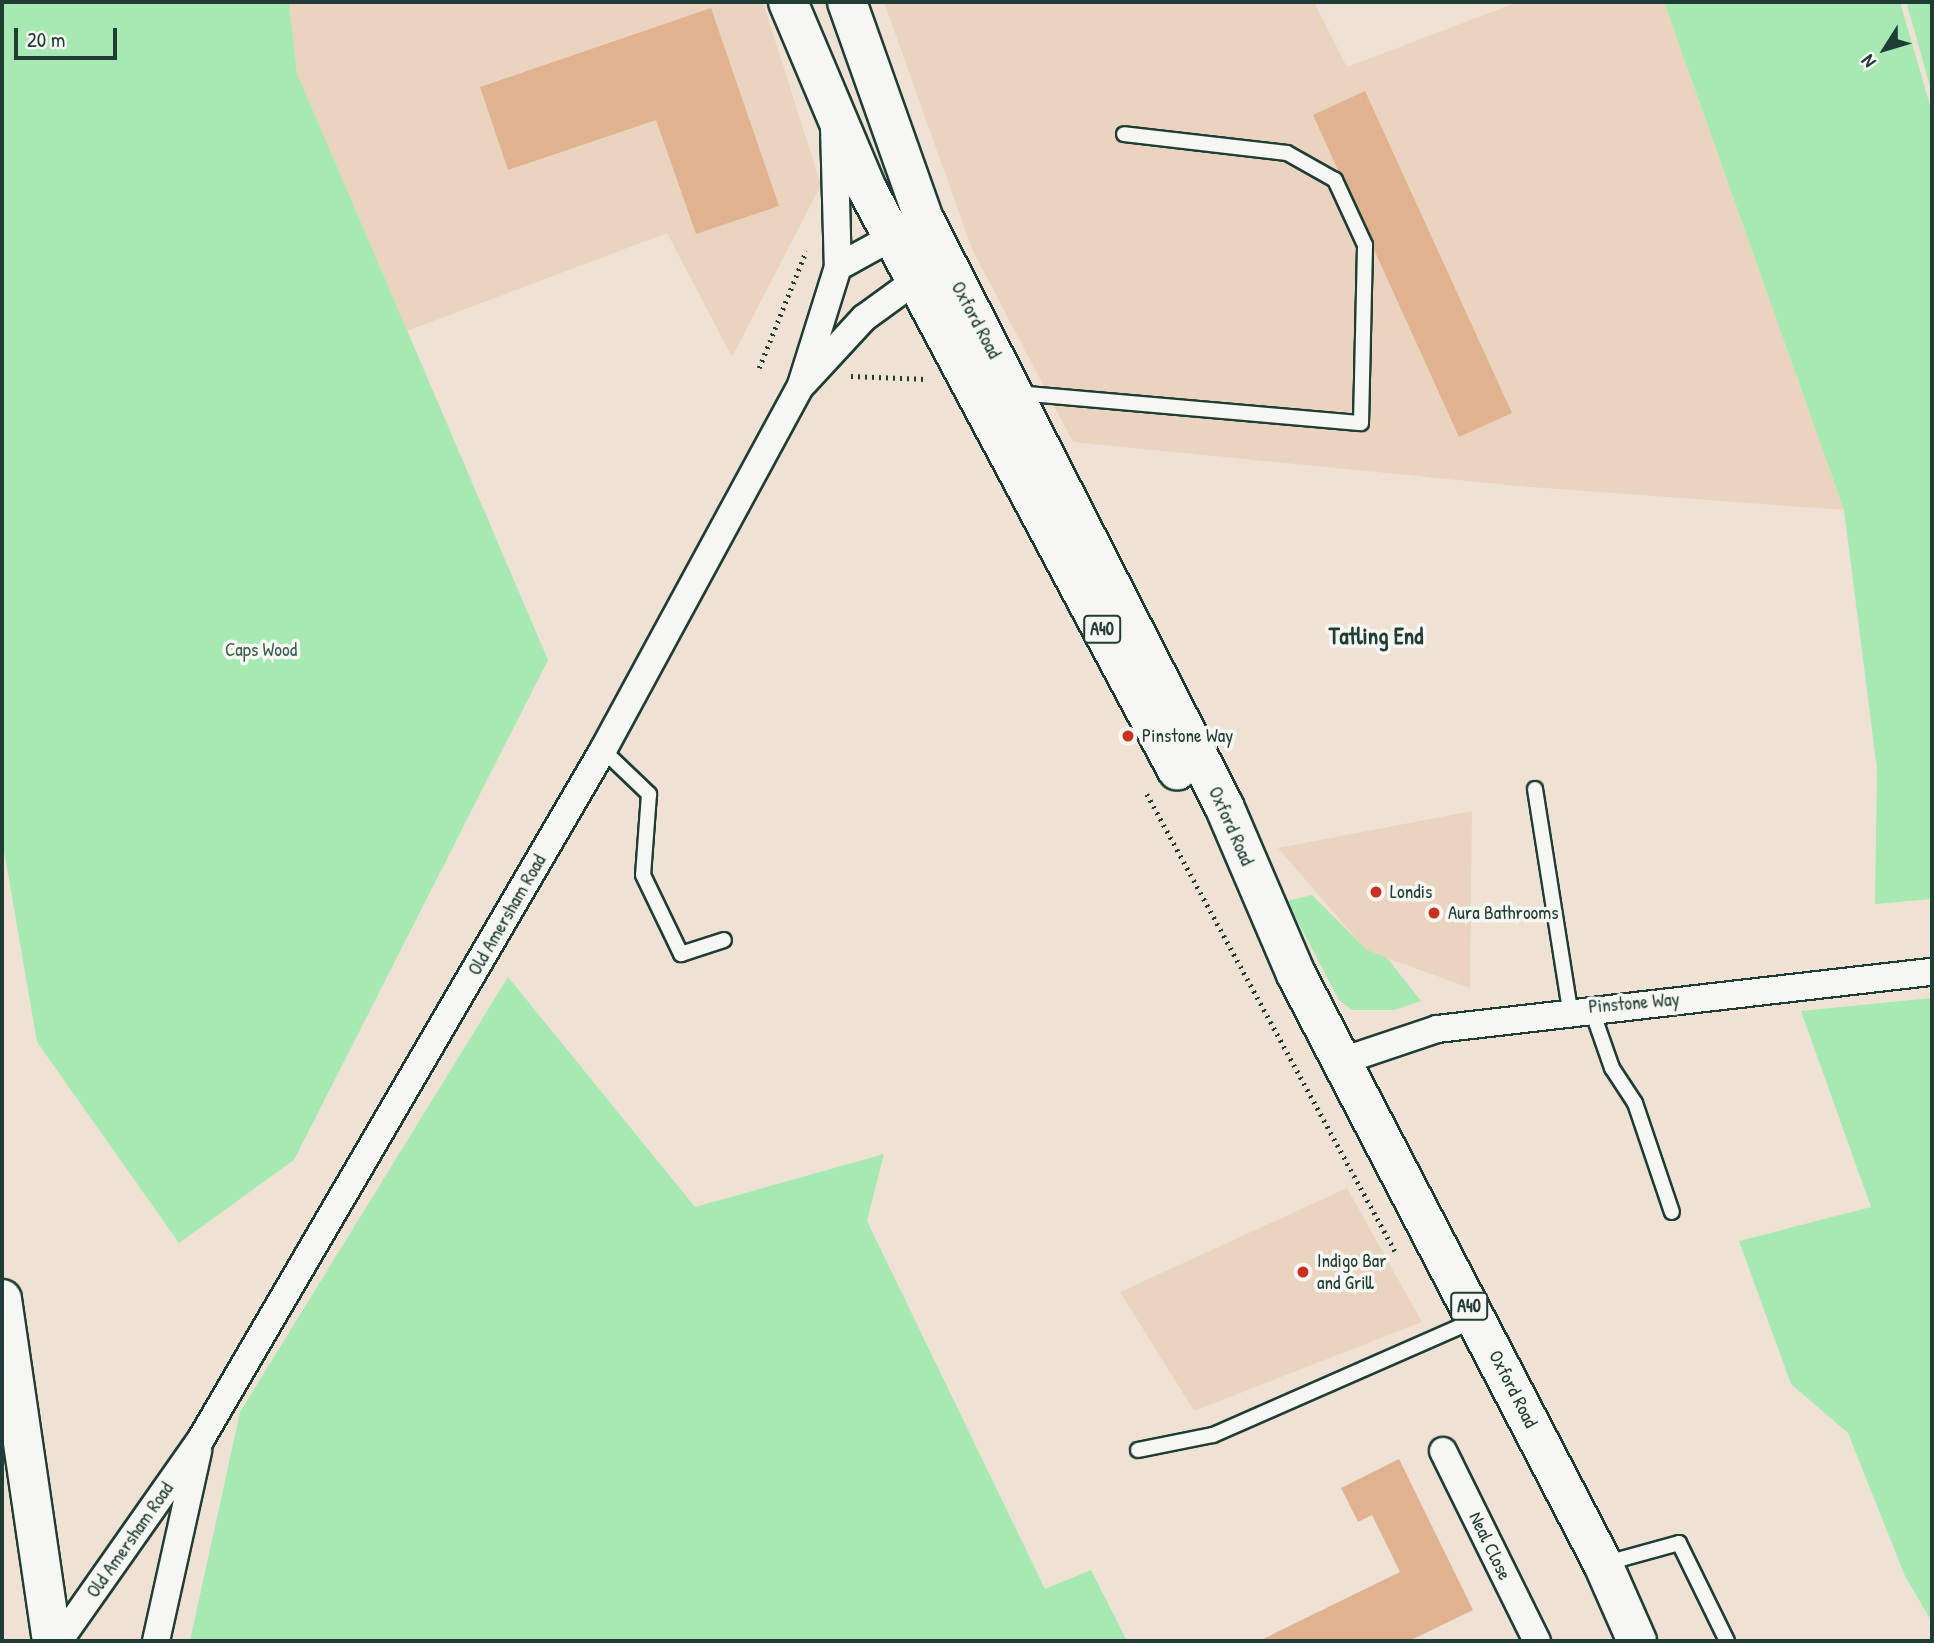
<!DOCTYPE html>
<html>
<head>
<meta charset="utf-8">
<style>
	body { margin:0 }
	#map { position:relative; width:1934px; height:1643px; overflow:hidden; background:#efe2d5; font-family:"Patrick Hand",sans-serif }
	div>[style] { position:absolute }
	.built>* { inset:0; background:#ead4c0 }
	.green>* { inset:0; background:#a7e9b3 }
	.building>* { inset:0; background:#e0b290 }
	.path>* { height:4.5px; margin-top:-2.25px; transform-origin:0; background:repeating-linear-gradient(90deg,#1f3d34 0 2px,transparent 0 7px) }
	.roads { filter:drop-shadow(2px 0 #1f3d34) drop-shadow(-2px 0 #1f3d34) drop-shadow(0 2px #1f3d34) drop-shadow(0 -2px #1f3d34) }
	.service>* { height:14px; margin:-7px; padding:0 7px; transform-origin:7px; border-radius:7px; background:#f6f6f2 }
	.minor>* { height:26px; margin:-13px; padding:0 13px; transform-origin:13px; border-radius:13px; background:#f6f6f2 }
	.primary>* { height:38px; margin:-19px; padding:0 19px; transform-origin:19px; border-radius:19px; background:#f6f6f2 }
	.trunk>* { height:38px; margin:-19px; padding:0 19px; transform-origin:19px; border-radius:19px; background:#f6f6f2 }
	.dots>* { width:19px; height:19px; translate:-50% -50%; box-sizing:border-box; border:4px solid #f6f6f2; border-radius:50% }
	span { translate:-50% -50%; white-space:nowrap; text-align:center; line-height:1.15; -webkit-text-stroke:7px #f6f6f2; paint-order:stroke }
	.shield-label span { padding:2px 5px; background:#f6f6f2; border:2px solid; border-radius:5px; -webkit-text-stroke-width:0 }
	.shield-label { font-size:18px; color:#1f3d34; font-weight:700 }
	.street-label { font-size:19px; color:#1f3d34 }
	.park-label { font-size:19px; color:#3a5f4d }
	.poi-label { font-size:19px; color:#1f3d34 }
	.left { translate:0 -50%; text-align:left }
	.quarter-label { font-size:23px; color:#1f3d34; font-weight:700 }
	.frame { position:absolute; inset:0; border:4px solid #1f3d34; pointer-events:none }
	.north { position:absolute; left:1850px; top:14px; width:70px; height:70px; -webkit-text-stroke:5px #f6f6f2; paint-order:stroke; rotate:233deg; font-size:19px; font-weight:700; line-height:28px; text-align:center; color:#1f3d34 }
	.north::after { content:''; display:block; margin:auto; width:24px; height:32px; background:#1f3d34; clip-path:polygon(50% 0,100% 100%,50% 72%,0 100%) }
	.scale { position:absolute; left:14px; top:28px; width:103px; height:32px; box-sizing:border-box; border:4px solid #1f3d34; border-top:0; padding-left:9px; font-size:21px; line-height:24px; white-space:nowrap; color:#1f3d34; -webkit-text-stroke:5px #f6f6f2; paint-order:stroke }
</style>
</head>
<body>
<div id="map">
	<div class="built">
		<div style="clip-path:polygon(289px 2px,763px 2px,821px 185px,732px 357px,667px 233px,407px 331px,297px 73px)"></div>
		<div style="clip-path:polygon(884px 2px,1314px 2px,1347px 67px,1518px 2px,1664px 2px,1844px 510px,1518px 486px,1073px 442px,972px 249px)"></div>
		<div style="clip-path:polygon(1472px 811px,1470px 988px,1367px 951px,1278px 848px)"></div>
		<div style="clip-path:polygon(1347px 1188px,1422px 1322px,1194px 1411px,1120px 1292px)"></div>
	</div>
	<div class="green">
		<div style="clip-path:polygon(2px 2px,289px 2px,297px 73px,548px 660px,294px 1160px,179px 1243px,37px 1042px,2px 839px)"></div>
		<div style="clip-path:polygon(1664px 2px,1900px 2px,1932px 112px,1932px 899px,1875px 904px,1877px 769px,1844px 510px)"></div>
		<div style="clip-path:polygon(1906px 2px,1932px 2px,1932px 94px,1912px 22px)"></div>
		<div style="clip-path:polygon(1312px 895px,1367px 950px,1387px 958px,1421px 1001px,1395px 1010px,1352px 1010px,1339px 1000px,1287px 901px)"></div>
		<div style="clip-path:polygon(508px 977px,695px 1207px,884px 1154px,867px 1221px,1045px 1589px,1091px 1570px,1127px 1641px,190px 1641px,240px 1412px)"></div>
		<div style="clip-path:polygon(1932px 998px,1932px 1622px,1905px 1576px,1848px 1433px,1791px 1384px,1739px 1241px,1871px 1207px,1801px 1011px)"></div>
	</div>
	<div class="building">
		<div style="clip-path:polygon(711px 8px,779px 206px,696px 234px,656px 120px,508px 170px,480px 87px)"></div>
		<div style="clip-path:polygon(1365px 91px,1512px 413px,1459px 437px,1313px 115px)"></div>
		<div style="clip-path:polygon(1399px 1459px,1473px 1610px,1409px 1641px,1259px 1641px,1400px 1572px,1372px 1515px,1358px 1522px,1341px 1488px)"></div>
	</div>
	<div class="path">
		<div style="left:759px;top:368px;width:126px;rotate:-68.1deg"></div>
		<div style="left:851px;top:376px;width:75px;rotate:2.3deg"></div>
		<div style="left:1147px;top:794px;width:520px;rotate:61.51deg"></div>
	</div>
	<div class="roads">
		<div class="service">
			<div style="left:1017px;top:393px;width:345px;rotate:5deg"></div>
			<div style="left:1361px;top:423px;width:178px;rotate:-88.7deg"></div>
			<div style="left:1365px;top:245px;width:72px;rotate:-114.8deg"></div>
			<div style="left:1335px;top:180px;width:55px;rotate:-150.6deg"></div>
			<div style="left:1287px;top:153px;width:164px;rotate:-173.4deg"></div>
			<div style="left:603px;top:750px;width:64px;rotate:43.7deg"></div>
			<div style="left:649px;top:794px;width:81px;rotate:94.2deg"></div>
			<div style="left:643px;top:875px;width:88px;rotate:64.3deg"></div>
			<div style="left:681px;top:954px;width:45px;rotate:-18deg"></div>
			<div style="left:1535px;top:789px;width:224px;rotate:81deg"></div>
			<div style="left:1591px;top:1008px;width:64px;rotate:70.7deg"></div>
			<div style="left:1612px;top:1068px;width:42px;rotate:56.7deg"></div>
			<div style="left:1635px;top:1103px;width:115px;rotate:71.3deg"></div>
			<div style="left:1138px;top:1450px;width:76px;rotate:-11.3deg"></div>
			<div style="left:1213px;top:1435px;width:286px;rotate:-23.7deg"></div>
			<div style="left:1603px;top:1564px;width:79px;rotate:-15.4deg"></div>
			<div style="left:1679px;top:1543px;width:109px;rotate:63.9deg"></div>
		</div>
		<div class="minor">
			<div style="left:834px;top:128px;width:139px;rotate:88.4deg"></div>
			<div style="left:803px;top:384px;width:90px;rotate:-47.3deg"></div>
			<div style="left:864px;top:318px;width:82px;rotate:-36deg"></div>
			<div style="left:1342px;top:1061px;width:100px;rotate:-18.6deg"></div>
			<div style="left:1437px;top:1029px;width:498px;rotate:-6.6deg"></div>
			<div style="left:1443px;top:1451px;width:212px;rotate:63.7deg"></div>
			<div style="left:59px;top:1641px;width:247px;rotate:-54.9deg"></div>
			<div style="left:201px;top:1439px;width:798px;rotate:-59.74deg"></div>
			<div style="left:603px;top:750px;width:415px;rotate:-61.5deg"></div>
			<div style="left:801px;top:385px;width:124px;rotate:-72.6deg"></div>
			<div style="left:838px;top:267px;width:77px;rotate:-28.9deg"></div>
			<div style="left:156px;top:1641px;width:195px;rotate:-77.5deg"></div>
		</div>
		<div class="primary">
			<div style="left:788px;top:2px;width:203px;rotate:67.1deg"></div>
			<div style="left:867px;top:189px;width:659px;rotate:61.92deg"></div>
			<div style="left:847px;top:2px;width:230px;rotate:70.5deg"></div>
			<div style="left:924px;top:219px;width:659px;rotate:62.93deg"></div>
			<div style="left:1224px;top:806px;width:183px;rotate:66.8deg"></div>
			<div style="left:1296px;top:974px;width:665px;rotate:62.51deg"></div>
			<div style="left:1603px;top:1564px;width:84px;rotate:66.2deg"></div>
		</div>
		<div class="trunk">
			<div style="left:2px;top:1299px;width:346px;rotate:81.7deg"></div>
		</div>
	</div>
	<div class="dots">
		<div style="left:1128px;top:736px;background:#c8321e"></div>
		<div style="left:1376px;top:892px;background:#c8321e"></div>
		<div style="left:1434px;top:913px;background:#c8321e"></div>
		<div style="left:1303px;top:1272px;background:#c8321e"></div>
	</div>
	<div class="shield-label">
		<span style="left:1102px;top:629px">A40</span>
		<span style="left:1469px;top:1306px">A40</span>
	</div>
	<div class="street-label">
		<span style="left:976px;top:320px;rotate:62deg">Oxford Road</span>
		<span style="left:1231px;top:826px;rotate:66deg">Oxford Road</span>
		<span style="left:507px;top:915px;rotate:-60deg">Old Amersham Road</span>
		<span style="left:1634px;top:1003px;rotate:-5deg">Pinstone Way</span>
		<span style="left:1513px;top:1389px;rotate:63deg">Oxford Road</span>
		<span style="left:130px;top:1540px;rotate:-55deg">Old Amersham Road</span>
		<span style="left:1490px;top:1546px;rotate:64deg">Neal Close</span>
	</div>
	<div class="park-label">
		<span style="left:261px;top:650px">Caps Wood</span>
	</div>
	<div class="poi-label">
		<span class="left" style="left:1142px;top:736px">Pinstone Way</span>
		<span class="left" style="left:1390px;top:892px">Londis</span>
		<span class="left" style="left:1448px;top:913px">Aura Bathrooms</span>
		<span class="left" style="left:1317px;top:1272px">Indigo Bar<br>and Grill</span>
	</div>
	<div class="quarter-label">
		<span style="left:1376px;top:636px">Tatling End</span>
	</div>
	<div class="frame"></div>
	<div class="north">N</div>
	<div class="scale">20 m</div>
</div>
</body>
</html>
